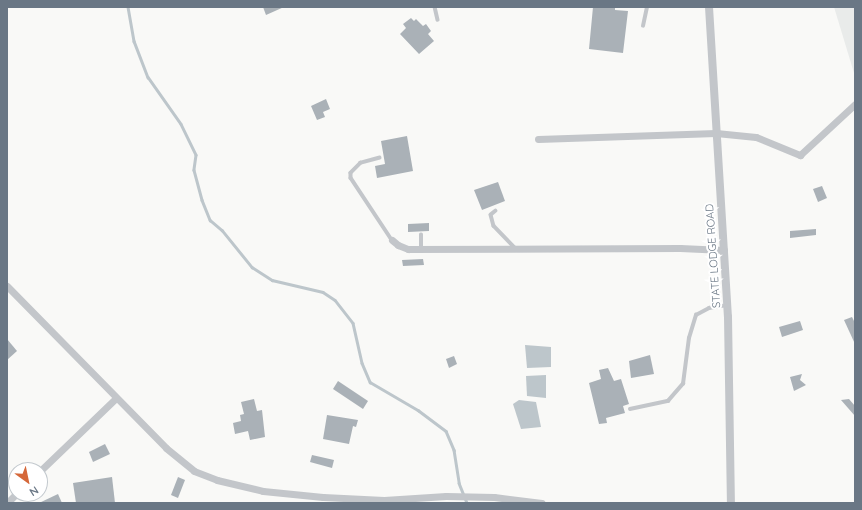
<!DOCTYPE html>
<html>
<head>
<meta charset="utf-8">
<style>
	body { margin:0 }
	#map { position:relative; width:862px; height:510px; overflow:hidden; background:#f9f9f7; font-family:Quicksand,sans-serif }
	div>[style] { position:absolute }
	.built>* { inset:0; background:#e9ebea }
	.water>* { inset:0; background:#bdc6cb }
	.stream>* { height:2.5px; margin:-1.25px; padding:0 1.25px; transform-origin:1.25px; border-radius:1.25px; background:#bdc6cb }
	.building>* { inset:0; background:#aab1b7 }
	.service>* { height:3.5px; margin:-1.75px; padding:0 1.75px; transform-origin:1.75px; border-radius:1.75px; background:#c3c6ca }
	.minor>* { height:7px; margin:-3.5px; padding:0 3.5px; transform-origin:3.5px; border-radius:3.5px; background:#c3c6ca }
	.tertiary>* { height:8px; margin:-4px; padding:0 4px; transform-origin:4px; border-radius:4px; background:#c3c6ca }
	span { translate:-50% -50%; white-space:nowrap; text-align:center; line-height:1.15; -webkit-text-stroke:4px #fff; paint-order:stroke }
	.street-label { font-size:11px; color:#6a7785 }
	.frame { position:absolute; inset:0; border:8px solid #6a7785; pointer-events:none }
	.north { position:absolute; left:8px; top:462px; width:40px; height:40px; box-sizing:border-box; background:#fff; border:1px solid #c3c9ce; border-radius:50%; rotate:147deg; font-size:11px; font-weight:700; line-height:16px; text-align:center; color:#6a7785 }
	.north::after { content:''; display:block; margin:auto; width:14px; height:18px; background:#d5683a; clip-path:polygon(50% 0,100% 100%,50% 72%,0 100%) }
</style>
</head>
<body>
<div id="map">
	<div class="built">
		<div style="clip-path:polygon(834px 7px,855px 7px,855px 74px,854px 73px)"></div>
	</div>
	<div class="water">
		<div style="clip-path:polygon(525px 345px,551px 347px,551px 367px,527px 368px)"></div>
		<div style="clip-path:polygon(546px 375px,546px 398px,527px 396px,526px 376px)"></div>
		<div style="clip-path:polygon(519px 400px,536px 402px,541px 427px,521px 429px,513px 404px)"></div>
	</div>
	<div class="stream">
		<div style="left:128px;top:7px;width:35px;rotate:80deg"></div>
		<div style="left:134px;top:41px;width:39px;rotate:69deg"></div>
		<div style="left:148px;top:77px;width:57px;rotate:54.9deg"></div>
		<div style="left:181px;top:124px;width:34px;rotate:64deg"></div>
		<div style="left:196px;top:155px;width:15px;rotate:98deg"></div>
		<div style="left:194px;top:170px;width:31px;rotate:75deg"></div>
		<div style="left:202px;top:200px;width:22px;rotate:68deg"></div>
		<div style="left:210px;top:220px;width:16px;rotate:40deg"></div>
		<div style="left:222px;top:230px;width:48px;rotate:51deg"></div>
		<div style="left:252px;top:267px;width:24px;rotate:33deg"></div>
		<div style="left:272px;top:280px;width:52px;rotate:13.2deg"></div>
		<div style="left:323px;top:292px;width:14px;rotate:34deg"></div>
		<div style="left:335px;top:300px;width:29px;rotate:52deg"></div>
		<div style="left:353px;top:323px;width:41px;rotate:77.3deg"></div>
		<div style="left:362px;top:363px;width:21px;rotate:67deg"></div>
		<div style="left:370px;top:382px;width:56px;rotate:30.3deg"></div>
		<div style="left:418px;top:410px;width:35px;rotate:37deg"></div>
		<div style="left:446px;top:431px;width:21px;rotate:67deg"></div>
		<div style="left:454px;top:450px;width:33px;rotate:81deg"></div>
		<div style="left:459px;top:483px;width:22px;rotate:68deg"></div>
	</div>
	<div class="building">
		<div style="clip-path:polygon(263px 7px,284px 7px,266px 15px)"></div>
		<div style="clip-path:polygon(593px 7px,615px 7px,615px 10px,628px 11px,623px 53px,589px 49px)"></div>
		<div style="clip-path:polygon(411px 18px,414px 21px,416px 19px,423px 26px,426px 24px,431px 31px,428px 34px,434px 41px,419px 54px,400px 34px,406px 28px,403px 24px)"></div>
		<div style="clip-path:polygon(326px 99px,330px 109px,323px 112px,325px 117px,317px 120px,311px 106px)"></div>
		<div style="clip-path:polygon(407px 136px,413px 171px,377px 178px,375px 166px,385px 164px,381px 141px)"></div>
		<div style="clip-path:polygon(498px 182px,505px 201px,482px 210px,474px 190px)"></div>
		<div style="clip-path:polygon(822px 186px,827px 198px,818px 202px,813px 189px)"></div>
		<div style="clip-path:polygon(429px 223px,429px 231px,408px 232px,408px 224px)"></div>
		<div style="clip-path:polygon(816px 229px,816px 235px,790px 238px,790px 231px)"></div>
		<div style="clip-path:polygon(423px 259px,424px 265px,403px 266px,402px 260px)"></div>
		<div style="clip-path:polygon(852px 317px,855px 323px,855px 344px,844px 320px)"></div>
		<div style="clip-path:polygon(800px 321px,803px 330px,782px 337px,779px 327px)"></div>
		<div style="clip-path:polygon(7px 339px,17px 351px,7px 360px)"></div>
		<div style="clip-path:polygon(650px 355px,654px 374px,631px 378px,629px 361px)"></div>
		<div style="clip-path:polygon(454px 356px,457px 364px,449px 368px,446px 359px)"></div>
		<div style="clip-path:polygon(608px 368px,614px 381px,621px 379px,629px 404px,623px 406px,625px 413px,606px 418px,607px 423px,599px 424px,589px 383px,601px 379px,599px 370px)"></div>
		<div style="clip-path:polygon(802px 374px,800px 380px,806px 385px,794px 391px,790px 377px)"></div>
		<div style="clip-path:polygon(338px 381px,368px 401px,363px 409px,333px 389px)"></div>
		<div style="clip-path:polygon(254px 399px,257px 411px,262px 410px,265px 437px,250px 440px,248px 431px,235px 434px,233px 423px,241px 421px,240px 415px,244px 414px,241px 402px)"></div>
		<div style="clip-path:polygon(849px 399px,855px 406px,855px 416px,841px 400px)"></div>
		<div style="clip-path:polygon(327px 415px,358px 420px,356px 427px,353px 426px,349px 444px,323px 439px)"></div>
		<div style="clip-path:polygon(105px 444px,110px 454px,93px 462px,89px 452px)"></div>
		<div style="clip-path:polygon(312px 455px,334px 460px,332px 468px,310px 462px)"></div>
		<div style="clip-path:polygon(112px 477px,115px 503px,76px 503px,73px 483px)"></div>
		<div style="clip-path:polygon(178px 477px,185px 480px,178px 498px,171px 495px)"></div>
		<div style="clip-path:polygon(58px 494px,62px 503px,39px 503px)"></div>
	</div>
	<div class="service">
		<div style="left:435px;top:7px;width:13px;rotate:77deg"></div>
		<div style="left:643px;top:26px;width:19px;rotate:-78deg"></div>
		<div style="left:380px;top:158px;width:20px;rotate:165deg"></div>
		<div style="left:361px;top:163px;width:14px;rotate:135deg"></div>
		<div style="left:351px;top:173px;width:5px;rotate:90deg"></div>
		<div style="left:351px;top:178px;width:74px;rotate:56.5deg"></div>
		<div style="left:496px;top:211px;width:6px;rotate:141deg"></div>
		<div style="left:491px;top:215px;width:11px;rotate:75deg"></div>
		<div style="left:494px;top:226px;width:29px;rotate:46deg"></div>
		<div style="left:421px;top:249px;width:14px;rotate:-90deg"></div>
		<div style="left:630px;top:409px;width:39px;rotate:-12deg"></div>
		<div style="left:668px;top:401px;width:23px;rotate:-49deg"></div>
		<div style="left:683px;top:384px;width:46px;rotate:-82.6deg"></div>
		<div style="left:689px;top:338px;width:24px;rotate:-73deg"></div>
		<div style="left:696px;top:315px;width:15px;rotate:-28deg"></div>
		<div style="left:709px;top:308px;width:18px;rotate:-9deg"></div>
	</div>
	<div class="minor">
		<div style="left:538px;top:139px;width:178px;rotate:-1.9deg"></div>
		<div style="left:716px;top:133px;width:40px;rotate:5.7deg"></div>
		<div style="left:756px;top:137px;width:48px;rotate:22.2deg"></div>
		<div style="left:800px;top:155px;width:75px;rotate:-42.8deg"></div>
		<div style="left:392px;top:240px;width:8px;rotate:40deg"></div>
		<div style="left:398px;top:245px;width:11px;rotate:22deg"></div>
		<div style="left:408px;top:249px;width:272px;rotate:-0.2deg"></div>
		<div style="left:680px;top:248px;width:44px;rotate:2.6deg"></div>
		<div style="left:7px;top:286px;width:227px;rotate:45.5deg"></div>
		<div style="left:166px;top:448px;width:36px;rotate:39deg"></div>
		<div style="left:194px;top:471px;width:25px;rotate:21deg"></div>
		<div style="left:217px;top:480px;width:47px;rotate:13.4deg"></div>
		<div style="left:263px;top:491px;width:60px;rotate:5.7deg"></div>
		<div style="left:323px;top:497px;width:61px;rotate:2.8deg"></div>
		<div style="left:384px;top:500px;width:62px;rotate:-3.7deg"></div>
		<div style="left:446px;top:496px;width:48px;rotate:1.2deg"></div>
		<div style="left:494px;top:497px;width:48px;rotate:7.1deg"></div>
		<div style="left:40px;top:471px;width:105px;rotate:-43.8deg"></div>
		<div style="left:7px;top:503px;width:13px;rotate:-45deg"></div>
	</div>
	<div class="tertiary">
		<div style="left:709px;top:7px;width:311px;rotate:86.5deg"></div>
		<div style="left:728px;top:317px;width:186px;rotate:89.1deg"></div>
	</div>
	<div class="street-label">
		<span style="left:713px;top:256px;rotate:-94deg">STATE LODGE ROAD</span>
	</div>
	<div class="frame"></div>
	<div class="north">N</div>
</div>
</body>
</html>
